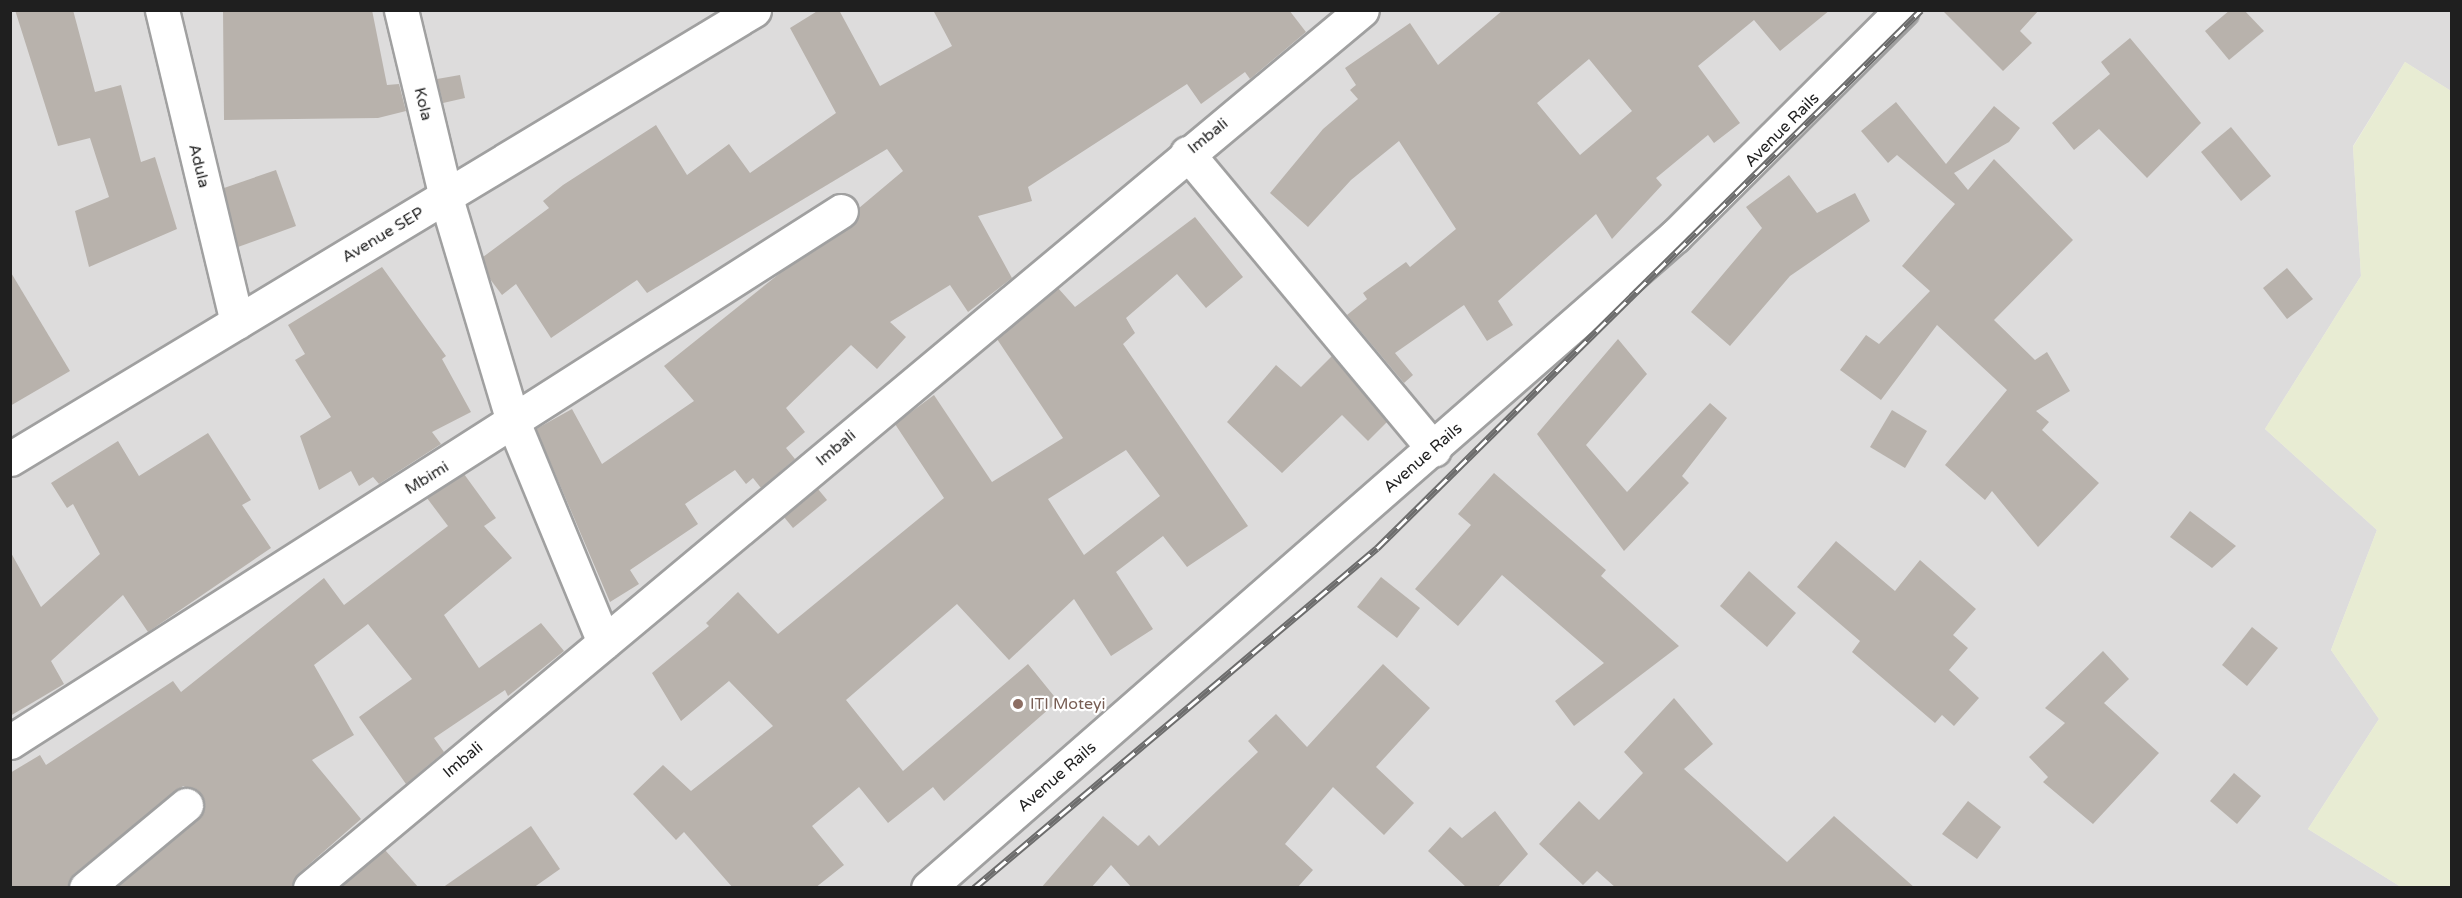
<!DOCTYPE html>
<html>
<head>
<meta charset="utf-8">
<style>
	body { margin:0 }
	#map { position:relative; width:2462px; height:898px; overflow:hidden; background:#efede6; font-family:"Varela Round",sans-serif }
	div>[style] { position:absolute }
	.residential>* { inset:0; background:#dddcdc }
	.farmland>* { inset:0; background:#e8ecd3 }
	.building>* { inset:0; background:#b8b2ac }
	.roads { filter:drop-shadow(2px 0 #a0a0a0) drop-shadow(-2px 0 #a0a0a0) drop-shadow(0 2px #a0a0a0) drop-shadow(0 -2px #a0a0a0) }
	.minor>* { height:33px; margin:-16.5px; padding:0 16.5px; transform-origin:16.5px; border-radius:16.5px; background:#fff }
	.rail>* { height:7px; margin-top:-3.5px; transform-origin:0; background:repeating-linear-gradient(90deg,#fff 0 14px,#6d6d6d 0 28px); box-sizing:border-box; border-block:2px solid #6d6d6d }
	.dots>* { width:16px; height:16px; translate:-50% -50%; box-sizing:border-box; border:3px solid #fff; border-radius:50% }
	span { translate:-50% -50%; white-space:nowrap; text-align:center; line-height:1.15; -webkit-text-stroke:4.5px #fff; paint-order:stroke }
	.street-label { font-size:16px; color:#1f1f1f }
	.education-label { font-size:16px; color:#785e54 }
	.left { translate:0 -50%; text-align:left }
	.frame { position:absolute; inset:0; border:12px solid #1f1f1f; pointer-events:none }
</style>
</head>
<body>
<div id="map">
	<div class="residential">
		<div style="clip-path:polygon(10px 11px,2451px 11px,2451px 91px,2405px 62px,2353px 146px,2361px 276px,2265px 429px,2377px 530px,2331px 650px,2379px 719px,2308px 829px,2401px 887px,11px 887px)"></div>
	</div>
	<div class="farmland">
		<div style="clip-path:polygon(2405px 62px,2451px 91px,2451px 887px,2401px 887px,2308px 829px,2379px 719px,2331px 650px,2377px 530px,2265px 429px,2361px 276px,2353px 147px)"></div>
	</div>
	<div class="building">
		<div style="clip-path:polygon(15px 10px,73px 10px,95px 92px,121px 85px,141px 162px,155px 157px,177px 229px,89px 267px,75px 211px,109px 197px,90px 138px,58px 146px)"></div>
		<div style="clip-path:polygon(223px 10px,372px 10px,387px 85px,399px 84px,406px 111px,378px 118px,224px 120px)"></div>
		<div style="clip-path:polygon(819px 10px,839px 10px,880px 86px,952px 46px,933px 10px,1289px 10px,1306px 32px,1250px 79px,1245px 72px,1201px 104px,1187px 84px,1028px 187px,1032px 201px,978px 216px,1012px 278px,968px 312px,950px 285px,890px 322px,906px 337px,877px 369px,851px 345px,786px 408px,805px 432px,786px 448px,795px 459px,761px 488px,753px 478px,746px 484px,735px 470px,685px 504px,698px 524px,630px 570px,639px 584px,610px 602px,536px 429px,572px 409px,602px 464px,694px 401px,664px 366px,789px 266px,851px 227px,859px 208px,903px 171px,887px 149px,647px 293px,637px 280px,551px 338px,516px 284px,502px 295px,490px 279px,483px 257px,549px 208px,543px 201px,563px 185px,656px 125px,687px 175px,729px 144px,750px 173px,836px 113px,790px 28px)"></div>
		<div style="clip-path:polygon(evenodd,1503px 10px,1830px 10px,1780px 51px,1754px 20px,1698px 66px,1740px 123px,1714px 143px,1708px 135px,1656px 178px,1662px 185px,1612px 239px,1596px 214px,1498px 301px,1513px 325px,1487px 341px,1464px 305px,1395px 353px,1413px 375px,1404px 383px,1347px 315px,1367px 299px,1363px 293px,1406px 262px,1410px 267px,1456px 229px,1399px 141px,1351px 180px,1308px 227px,1270px 193px,1323px 129px,1358px 99px,1350px 90px,1356px 85px,1345px 68px,1410px 23px,1438px 65px,1503px 10px,1589px 59px,1632px 111px,1580px 155px,1537px 103px,1589px 59px)"></div>
		<div style="clip-path:polygon(1942px 10px,2039px 10px,2020px 31px,2032px 43px,2003px 71px)"></div>
		<div style="clip-path:polygon(2230px 10px,2244px 10px,2264px 31px,2229px 60px,2205px 31px)"></div>
		<div style="clip-path:polygon(2130px 38px,2201px 123px,2147px 178px,2099px 129px,2074px 150px,2052px 123px,2110px 74px,2101px 62px)"></div>
		<div style="clip-path:polygon(460px 75px,465px 98px,443px 103px,437px 79px)"></div>
		<div style="clip-path:polygon(1896px 102px,1946px 164px,1994px 106px,2020px 128px,2009px 142px,1954px 173px,1968px 190px,1994px 159px,2073px 240px,1994px 320px,2035px 360px,2047px 352px,2070px 391px,2036px 411px,2049px 422px,2042px 430px,2099px 483px,2038px 547px,1992px 491px,1985px 500px,1945px 465px,2007px 390px,1937px 325px,1881px 400px,1840px 370px,1866px 335px,1879px 344px,1930px 291px,1902px 266px,1955px 204px,1897px 155px,1888px 163px,1861px 131px)"></div>
		<div style="clip-path:polygon(2231px 127px,2271px 176px,2241px 201px,2201px 152px)"></div>
		<div style="clip-path:polygon(276px 170px,296px 226px,238px 247px,224px 188px)"></div>
		<div style="clip-path:polygon(1789px 175px,1817px 213px,1855px 193px,1870px 221px,1790px 276px,1730px 346px,1691px 312px,1762px 228px,1746px 207px)"></div>
		<div style="clip-path:polygon(evenodd,1195px 217px,1243px 277px,1206px 308px,1177px 274px,1126px 318px,1135px 333px,1123px 344px,1248px 526px,1187px 567px,1163px 536px,1116px 572px,1153px 629px,1111px 656px,1074px 599px,1009px 660px,957px 604px,846px 700px,903px 771px,1028px 664px,1058px 701px,944px 801px,933px 787px,888px 823px,859px 787px,812px 826px,844px 865px,815px 888px,733px 888px,684px 832px,676px 840px,633px 794px,663px 765px,691px 791px,773px 726px,729px 681px,681px 721px,652px 673px,709px 626px,706px 623px,738px 592px,778px 634px,944px 498px,895px 424px,934px 395px,992px 482px,1063px 438px,997px 339px,1058px 288px,1075px 307px,1195px 217px,1126px 450px,1160px 496px,1084px 555px,1048px 499px,1126px 450px)"></div>
		<div style="clip-path:polygon(382px 267px,446px 356px,442px 359px,471px 412px,432px 432px,441px 444px,379px 484px,373px 477px,359px 486px,351px 471px,319px 490px,300px 436px,331px 417px,295px 360px,305px 354px,288px 325px)"></div>
		<div style="clip-path:polygon(2287px 268px,2313px 299px,2287px 319px,2263px 288px)"></div>
		<div style="clip-path:polygon(10px 271px,70px 371px,10px 406px)"></div>
		<div style="clip-path:polygon(1618px 339px,1647px 374px,1586px 445px,1627px 492px,1710px 403px,1727px 418px,1682px 476px,1689px 483px,1624px 551px,1537px 434px)"></div>
		<div style="clip-path:polygon(1332px 356px,1387px 422px,1368px 441px,1342px 415px,1282px 473px,1227px 422px,1276px 365px,1301px 387px)"></div>
		<div style="clip-path:polygon(1892px 410px,1927px 431px,1905px 468px,1870px 447px)"></div>
		<div style="clip-path:polygon(208px 433px,251px 500px,242px 505px,271px 548px,148px 632px,123px 595px,51px 661px,64px 684px,10px 716px,10px 551px,41px 607px,100px 554px,73px 504px,67px 508px,51px 483px,118px 441px,139px 476px)"></div>
		<div style="clip-path:polygon(1494px 473px,1606px 570px,1601px 576px,1679px 646px,1574px 726px,1555px 701px,1604px 663px,1502px 575px,1458px 626px,1415px 589px,1471px 525px,1458px 514px)"></div>
		<div style="clip-path:polygon(464px 474px,496px 518px,484px 526px,512px 558px,444px 615px,479px 668px,541px 623px,564px 651px,508px 696px,505px 690px,434px 738px,444px 752px,406px 784px,359px 717px,412px 679px,368px 624px,314px 665px,354px 735px,312px 760px,361px 819px,298px 874px,292px 888px,116px 888px,203px 812px,201px 794px,183px 786px,74px 874px,68px 888px,10px 888px,10px 773px,40px 755px,46px 765px,173px 681px,181px 692px,324px 578px,344px 605px,448px 526px,427px 498px)"></div>
		<div style="clip-path:polygon(818px 489px,827px 500px,793px 528px,784px 517px)"></div>
		<div style="clip-path:polygon(2190px 511px,2236px 546px,2212px 568px,2170px 537px)"></div>
		<div style="clip-path:polygon(1836px 541px,1895px 591px,1920px 560px,1976px 609px,1953px 635px,1968px 648px,1949px 670px,1979px 698px,1954px 726px,1942px 715px,1935px 723px,1852px 652px,1860px 641px,1797px 587px)"></div>
		<div style="clip-path:polygon(1749px 571px,1796px 613px,1767px 647px,1720px 606px)"></div>
		<div style="clip-path:polygon(1381px 577px,1420px 608px,1397px 638px,1357px 607px)"></div>
		<div style="clip-path:polygon(2252px 627px,2278px 648px,2247px 686px,2222px 665px)"></div>
		<div style="clip-path:polygon(2103px 651px,2129px 679px,2104px 703px,2159px 753px,2093px 824px,2043px 782px,2048px 777px,2029px 757px,2065px 723px,2045px 708px)"></div>
		<div style="clip-path:polygon(1383px 664px,1430px 708px,1376px 767px,1414px 803px,1384px 835px,1333px 787px,1285px 844px,1313px 870px,1297px 888px,1132px 888px,1111px 865px,1091px 888px,1041px 888px,1103px 816px,1138px 846px,1149px 835px,1159px 846px,1258px 752px,1248px 741px,1276px 714px,1307px 747px)"></div>
		<div style="clip-path:polygon(1674px 698px,1713px 744px,1684px 769px,1787px 862px,1834px 816px,1915px 888px,1616px 888px,1597px 871px,1583px 885px,1539px 844px,1579px 801px,1599px 820px,1643px 773px,1624px 752px)"></div>
		<div style="clip-path:polygon(2234px 773px,2261px 796px,2237px 824px,2210px 801px)"></div>
		<div style="clip-path:polygon(1968px 801px,2001px 827px,1977px 859px,1942px 834px)"></div>
		<div style="clip-path:polygon(1495px 811px,1528px 854px,1497px 888px,1467px 888px,1428px 851px,1450px 827px,1462px 838px)"></div>
		<div style="clip-path:polygon(531px 826px,560px 869px,533px 888px,442px 888px)"></div>
		<div style="clip-path:polygon(385px 850px,419px 888px,340px 888px)"></div>
	</div>
	<div class="roads">
		<div class="minor">
			<div style="left:162px;top:10px;width:321px;rotate:76.5deg"></div>
			<div style="left:401px;top:10px;width:193px;rotate:76.5deg"></div>
			<div style="left:446px;top:198px;width:236px;rotate:73.3deg"></div>
			<div style="left:514px;top:424px;width:236px;rotate:67.6deg"></div>
			<div style="left:1187px;top:153px;width:386px;rotate:50.2deg"></div>
			<div style="left:10px;top:459px;width:869px;rotate:-31.11deg"></div>
			<div style="left:10px;top:742px;width:986px;rotate:-32.58deg"></div>
			<div style="left:86px;top:888px;width:130px;rotate:-39.7deg"></div>
			<div style="left:310px;top:888px;width:1370px;rotate:-39.85deg"></div>
			<div style="left:928px;top:888px;width:992px;rotate:-41.12deg"></div>
			<div style="left:1675px;top:236px;width:320px;rotate:-44.9deg"></div>
		</div>
	</div>
	<div class="rail">
		<div style="left:974px;top:888px;width:527px;rotate:-40.15deg"></div>
		<div style="left:1377px;top:548px;width:765px;rotate:-44.68deg"></div>
	</div>
	<div class="dots">
		<div style="left:1018px;top:704px;background:#8d6e63"></div>
	</div>
	<div class="street-label">
		<span style="left:423px;top:104px;rotate:76deg">Kola</span>
		<span style="left:1782px;top:130px;rotate:-45deg">Avenue Rails</span>
		<span style="left:1208px;top:136px;rotate:-39deg">Imbali</span>
		<span style="left:199px;top:166px;rotate:76deg">Adula</span>
		<span style="left:383px;top:235px;rotate:-31deg">Avenue SEP</span>
		<span style="left:836px;top:448px;rotate:-40deg">Imbali</span>
		<span style="left:1423px;top:458px;rotate:-41deg">Avenue Rails</span>
		<span style="left:427px;top:478px;rotate:-32deg">Mbimi</span>
		<span style="left:463px;top:760px;rotate:-40deg">Imbali</span>
		<span style="left:1057px;top:777px;rotate:-41deg">Avenue Rails</span>
	</div>
	<div class="education-label">
		<span class="left" style="left:1030px;top:704px">ITI Moteyi</span>
	</div>
	<div class="frame"></div>
</div>
</body>
</html>
